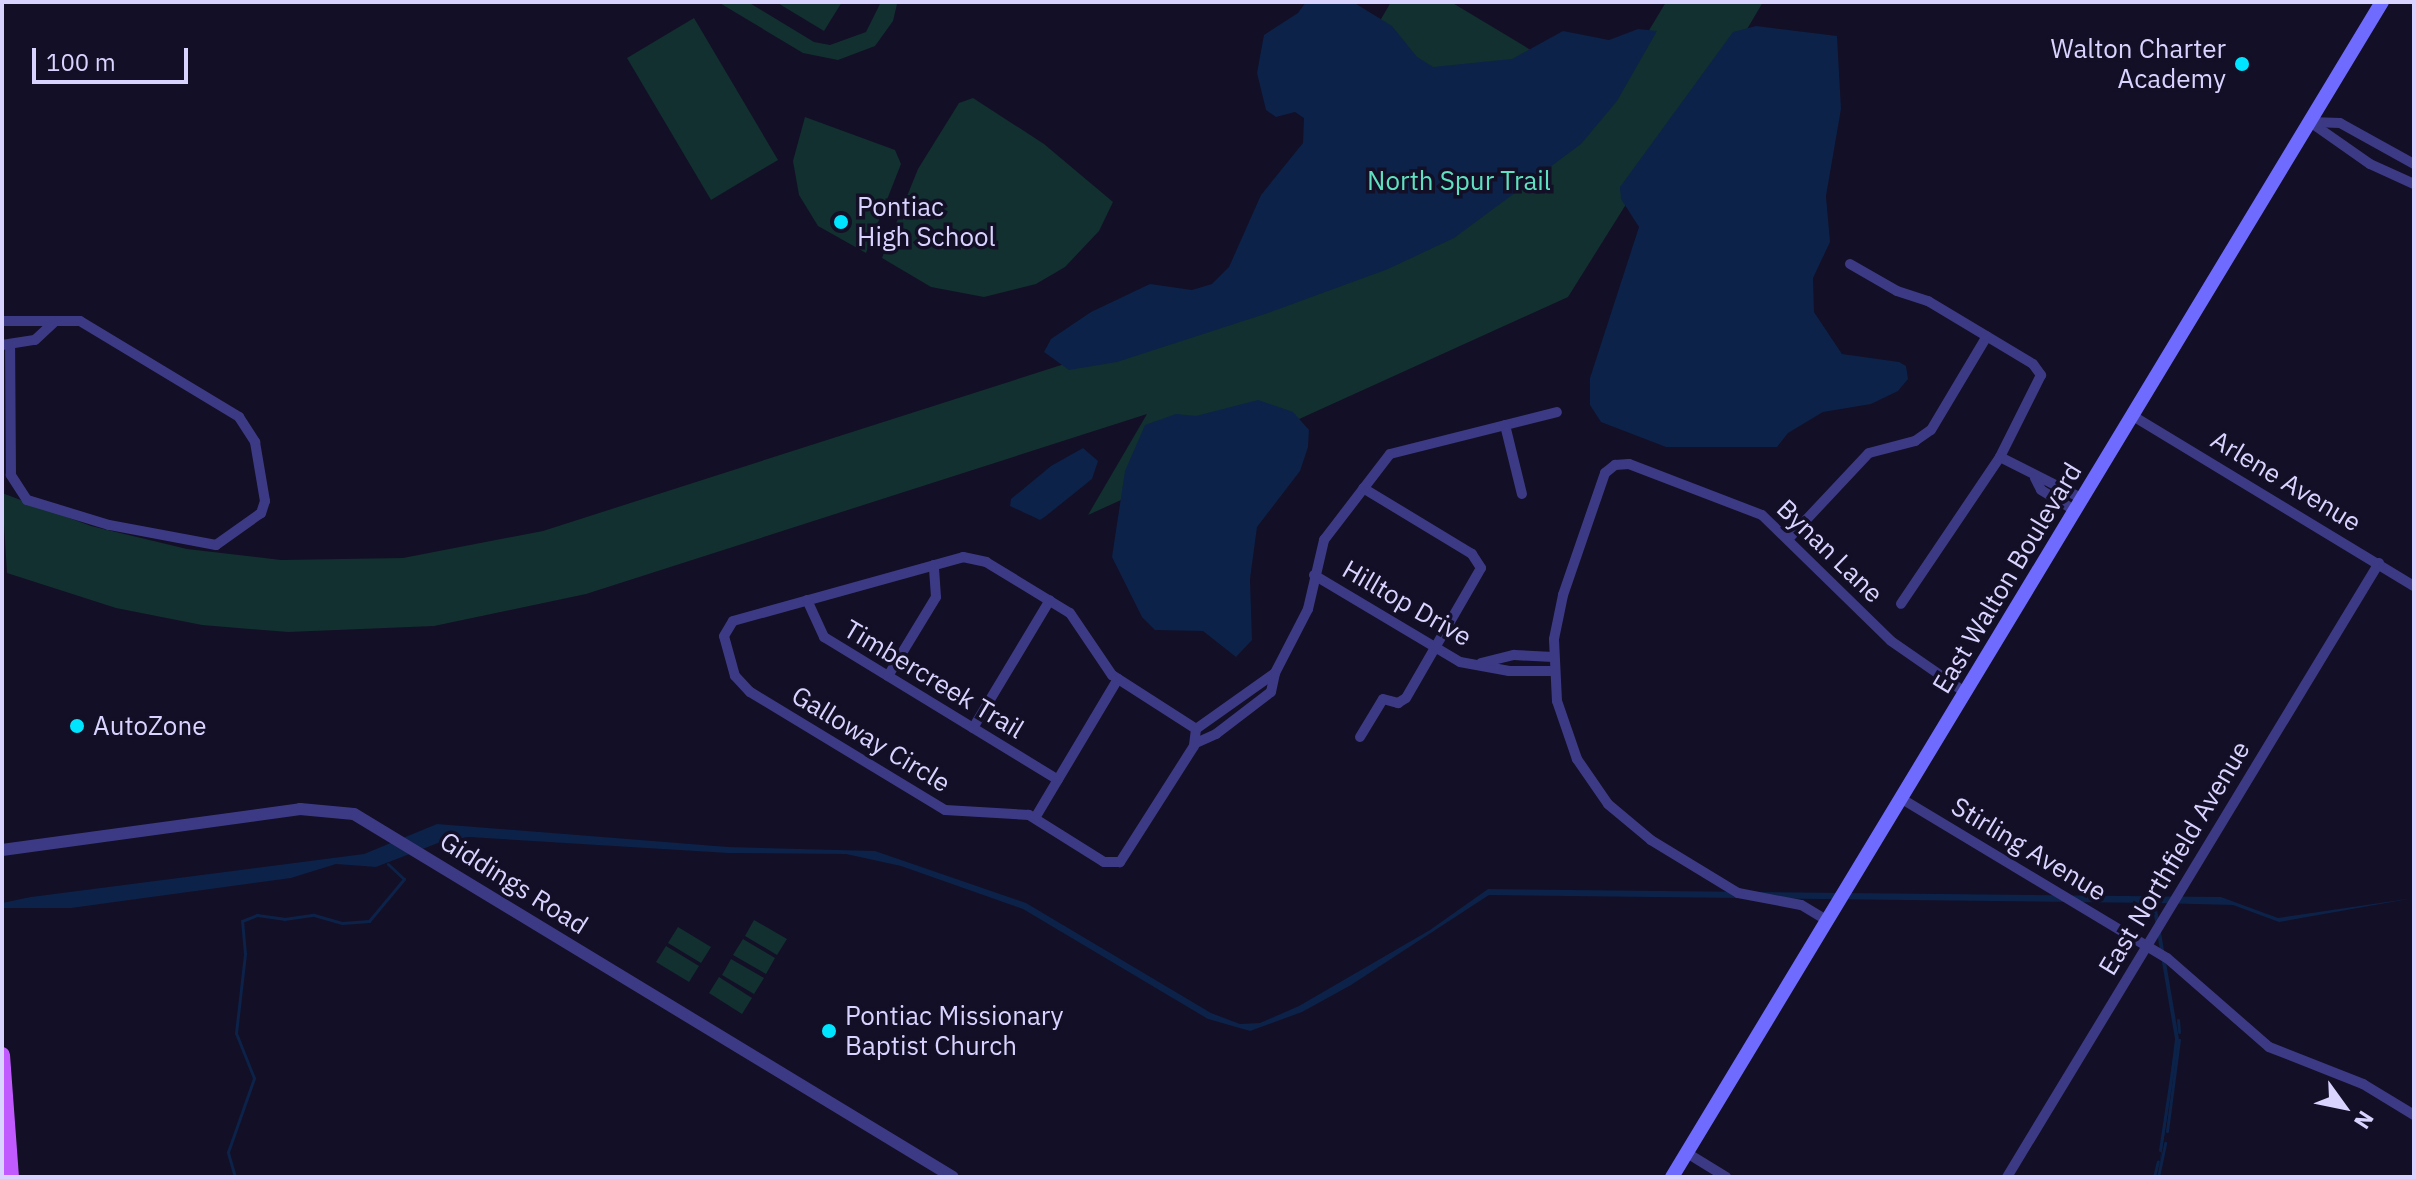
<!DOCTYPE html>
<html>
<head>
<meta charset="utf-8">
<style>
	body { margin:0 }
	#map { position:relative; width:2416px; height:1179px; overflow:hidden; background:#130f26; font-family:"IBM Plex Sans",sans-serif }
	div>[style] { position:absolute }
	.green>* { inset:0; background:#12302f }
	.water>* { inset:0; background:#0c2248 }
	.stream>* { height:3px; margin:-1.5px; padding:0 1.5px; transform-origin:1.5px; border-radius:1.5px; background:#0c2248 }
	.minor>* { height:10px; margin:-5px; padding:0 5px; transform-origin:5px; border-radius:5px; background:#3d3a85 }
	.tertiary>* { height:12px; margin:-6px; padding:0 6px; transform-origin:6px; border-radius:6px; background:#3d3a85 }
	.secondary>* { height:14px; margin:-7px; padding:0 7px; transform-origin:7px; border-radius:7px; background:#6f6bff }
	.primary>* { height:16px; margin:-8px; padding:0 8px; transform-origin:8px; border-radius:8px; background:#c25bff }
	.dots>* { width:22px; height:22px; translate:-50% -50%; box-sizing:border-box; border:4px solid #130f26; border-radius:50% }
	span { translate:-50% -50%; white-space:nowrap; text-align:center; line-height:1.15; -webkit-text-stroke:7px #130f26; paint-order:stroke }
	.poi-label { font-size:26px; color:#d9d4ff }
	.right { translate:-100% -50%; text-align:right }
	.left { translate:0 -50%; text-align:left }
	.park-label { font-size:26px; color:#5fe0c0 }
	.street-label { font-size:26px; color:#d9d4ff }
	.frame { position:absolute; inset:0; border:4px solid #d9d4ff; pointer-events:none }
	.north { position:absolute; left:2304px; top:1067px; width:80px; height:80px; -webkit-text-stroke:6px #130f26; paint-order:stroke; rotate:123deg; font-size:22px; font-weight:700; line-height:32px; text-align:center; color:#d9d4ff }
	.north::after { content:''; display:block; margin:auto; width:28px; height:36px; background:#d9d4ff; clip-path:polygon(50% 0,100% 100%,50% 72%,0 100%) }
	.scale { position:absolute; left:32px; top:48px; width:156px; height:36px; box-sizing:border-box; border:4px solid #d9d4ff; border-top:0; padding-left:10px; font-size:24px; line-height:28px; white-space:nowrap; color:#d9d4ff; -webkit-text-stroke:6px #130f26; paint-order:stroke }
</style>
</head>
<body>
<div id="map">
	<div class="green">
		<div style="clip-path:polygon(718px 2px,748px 2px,814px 42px,830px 45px,866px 32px,881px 2px,897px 4px,893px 21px,875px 46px,838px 60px,803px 53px)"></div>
		<div style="clip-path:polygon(776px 2px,842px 2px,824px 31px)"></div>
		<div style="clip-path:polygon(1391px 2px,1451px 2px,1609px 97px,1666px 2px,1763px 2px,1682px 140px,1670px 134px,1568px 297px,1088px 515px,1147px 414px,586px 594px,434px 626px,288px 632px,202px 625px,116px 608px,7px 573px,2px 493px,91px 526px,187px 549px,281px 560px,403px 558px,543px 531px,1205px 319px)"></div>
		<div style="clip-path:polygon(694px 18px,778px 160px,711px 200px,627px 58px)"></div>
		<div style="clip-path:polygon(973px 98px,1044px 144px,1113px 202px,1099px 231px,1065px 267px,1036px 284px,984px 297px,931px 287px,882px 258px,918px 169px,959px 103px)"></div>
		<div style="clip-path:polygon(805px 117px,895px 150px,901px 164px,866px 253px,818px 226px,799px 195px,793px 161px)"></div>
		<div style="clip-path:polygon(754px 920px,787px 939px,777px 955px,745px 936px)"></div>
		<div style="clip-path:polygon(678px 927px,711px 947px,701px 963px,668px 943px)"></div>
		<div style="clip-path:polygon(743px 939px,775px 958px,766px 974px,733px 955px)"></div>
		<div style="clip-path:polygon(666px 946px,699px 966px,689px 982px,656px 962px)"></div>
		<div style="clip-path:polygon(731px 959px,764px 978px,754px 994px,722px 975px)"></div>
		<div style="clip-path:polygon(719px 977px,752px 998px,742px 1014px,709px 993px)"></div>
	</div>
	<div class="water">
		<div style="clip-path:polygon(1306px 2px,1353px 2px,1392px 26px,1417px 57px,1433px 67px,1512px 59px,1563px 31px,1609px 40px,1638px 29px,1657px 31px,1617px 101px,1581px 144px,1454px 238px,1388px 269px,1268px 313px,1117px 362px,1069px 370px,1044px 352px,1051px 339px,1091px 312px,1150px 284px,1192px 290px,1212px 284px,1229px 267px,1261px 195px,1303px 143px,1304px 118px,1295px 112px,1276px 117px,1266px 110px,1257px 73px,1264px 35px,1298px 13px)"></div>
		<div style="clip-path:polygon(1756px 26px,1837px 36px,1841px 109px,1826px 196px,1830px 242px,1813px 278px,1814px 312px,1842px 354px,1899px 362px,1906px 366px,1908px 379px,1898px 391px,1871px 404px,1823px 412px,1788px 433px,1777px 447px,1666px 447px,1601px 422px,1590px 405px,1590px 378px,1639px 227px,1621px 199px,1620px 187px,1733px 32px)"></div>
		<div style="clip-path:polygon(1258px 400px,1293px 412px,1309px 430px,1308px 447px,1300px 471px,1257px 527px,1250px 579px,1252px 640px,1236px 657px,1203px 631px,1155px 630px,1142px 617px,1112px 557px,1125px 471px,1145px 425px,1176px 414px,1196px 416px)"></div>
		<div style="clip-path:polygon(1083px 448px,1098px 461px,1092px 479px,1046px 516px,1040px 520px,1010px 506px,1011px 499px,1051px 466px)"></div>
		<div style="clip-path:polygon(437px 824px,728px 847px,875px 851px,1026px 903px,1211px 1013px,1240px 1024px,1260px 1023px,1299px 1006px,1430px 930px,1488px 889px,2221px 897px,2278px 918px,2414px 898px,2279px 922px,2233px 905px,2156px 903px,2179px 1039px,2158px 1177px,2175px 1039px,2152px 903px,1489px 895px,1351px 985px,1302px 1012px,1250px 1031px,1208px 1019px,1023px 909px,901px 866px,846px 854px,728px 853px,469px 837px,438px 843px,376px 867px,336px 864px,291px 878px,71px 908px,2px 908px,2px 903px,31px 897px,364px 854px)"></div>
	</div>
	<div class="stream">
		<div style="left:2178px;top:1020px;width:12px;rotate:85deg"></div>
		<div style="left:2167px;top:1131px;width:92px;rotate:-82.5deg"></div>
		<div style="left:2160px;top:1150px;width:100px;rotate:-81.4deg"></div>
		<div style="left:235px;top:1177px;width:26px;rotate:-106deg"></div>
		<div style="left:228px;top:1152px;width:78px;rotate:-70.6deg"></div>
		<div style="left:254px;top:1078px;width:48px;rotate:-111.8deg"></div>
		<div style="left:236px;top:1033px;width:80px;rotate:-83.5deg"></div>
		<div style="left:245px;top:954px;width:33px;rotate:-95deg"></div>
		<div style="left:242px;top:921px;width:16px;rotate:-22deg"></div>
		<div style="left:257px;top:915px;width:27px;rotate:8deg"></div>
		<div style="left:284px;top:919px;width:30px;rotate:-8deg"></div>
		<div style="left:314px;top:915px;width:29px;rotate:16deg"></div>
		<div style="left:342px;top:923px;width:27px;rotate:-4deg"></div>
		<div style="left:369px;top:921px;width:55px;rotate:-50.2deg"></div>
		<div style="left:404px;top:879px;width:22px;rotate:-137deg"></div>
		<div style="left:2154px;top:1177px;width:16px;rotate:-76deg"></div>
		<div style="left:2158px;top:1177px;width:35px;rotate:-78deg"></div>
	</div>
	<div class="minor">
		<div style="left:2310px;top:122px;width:73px;rotate:35deg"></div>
		<div style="left:2370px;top:164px;width:48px;rotate:24.4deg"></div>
		<div style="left:2311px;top:122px;width:29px;rotate:2deg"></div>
		<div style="left:2340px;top:123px;width:85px;rotate:29deg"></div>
		<div style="left:1850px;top:264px;width:54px;rotate:29.9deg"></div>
		<div style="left:1897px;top:291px;width:33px;rotate:18deg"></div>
		<div style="left:1928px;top:301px;width:122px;rotate:31deg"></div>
		<div style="left:2033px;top:364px;width:14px;rotate:54deg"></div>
		<div style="left:2041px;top:375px;width:92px;rotate:116.6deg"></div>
		<div style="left:2000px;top:457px;width:177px;rotate:124deg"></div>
		<div style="left:2px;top:321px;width:78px"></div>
		<div style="left:80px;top:321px;width:186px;rotate:31.1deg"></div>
		<div style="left:239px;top:417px;width:30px;rotate:57deg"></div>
		<div style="left:255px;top:442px;width:60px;rotate:80.4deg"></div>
		<div style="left:265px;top:501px;width:13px;rotate:108deg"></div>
		<div style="left:261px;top:513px;width:55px;rotate:144.6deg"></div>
		<div style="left:216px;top:545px;width:109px;rotate:-169.4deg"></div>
		<div style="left:109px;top:525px;width:86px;rotate:-163deg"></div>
		<div style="left:27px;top:500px;width:30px;rotate:-123deg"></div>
		<div style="left:11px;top:475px;width:131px;rotate:-90.4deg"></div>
		<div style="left:2px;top:345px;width:33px;rotate:-9deg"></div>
		<div style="left:35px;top:340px;width:26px;rotate:-43deg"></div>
		<div style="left:2133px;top:416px;width:328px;rotate:31.2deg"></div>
		<div style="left:1505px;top:425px;width:71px;rotate:76.2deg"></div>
		<div style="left:2000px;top:457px;width:93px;rotate:26.8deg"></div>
		<div style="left:2035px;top:478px;width:13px;rotate:63deg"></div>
		<div style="left:2041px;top:490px;width:41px;rotate:31deg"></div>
		<div style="left:1790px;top:537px;width:115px;rotate:-46.8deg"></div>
		<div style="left:1869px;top:453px;width:48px;rotate:-14.6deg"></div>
		<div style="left:1915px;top:441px;width:19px;rotate:-35deg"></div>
		<div style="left:1931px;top:430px;width:109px;rotate:-59.2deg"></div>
		<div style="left:963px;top:557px;width:24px;rotate:12deg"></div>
		<div style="left:986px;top:562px;width:98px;rotate:31.3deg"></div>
		<div style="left:1070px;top:613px;width:75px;rotate:55.9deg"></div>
		<div style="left:1112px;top:675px;width:100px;rotate:32.7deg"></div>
		<div style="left:1196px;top:729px;width:17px;rotate:97deg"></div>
		<div style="left:1194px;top:746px;width:138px;rotate:122.5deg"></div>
		<div style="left:1120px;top:862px;width:16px;rotate:180deg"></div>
		<div style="left:1104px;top:862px;width:89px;rotate:-147.9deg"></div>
		<div style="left:1029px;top:815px;width:84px;rotate:-176.6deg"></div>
		<div style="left:945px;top:810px;width:228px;rotate:-148.8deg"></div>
		<div style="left:750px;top:692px;width:22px;rotate:-133deg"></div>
		<div style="left:735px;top:676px;width:41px;rotate:-105.4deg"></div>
		<div style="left:724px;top:636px;width:17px;rotate:-59deg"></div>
		<div style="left:733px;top:621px;width:239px;rotate:-15.5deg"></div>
		<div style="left:1314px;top:575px;width:170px;rotate:30.8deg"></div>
		<div style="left:1460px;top:662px;width:50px;rotate:10.4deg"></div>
		<div style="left:1509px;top:671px;width:44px"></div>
		<div style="left:807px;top:600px;width:41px;rotate:65.3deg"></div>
		<div style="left:824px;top:637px;width:274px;rotate:31.4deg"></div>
		<div style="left:1481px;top:663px;width:34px;rotate:-14deg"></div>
		<div style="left:1514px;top:655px;width:39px;rotate:3deg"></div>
		<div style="left:888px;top:676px;width:92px;rotate:-58.7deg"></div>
		<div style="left:936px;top:597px;width:32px;rotate:-94deg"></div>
		<div style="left:973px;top:728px;width:149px;rotate:-59deg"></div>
		<div style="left:1196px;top:729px;width:97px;rotate:-35.3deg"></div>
		<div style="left:1360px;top:737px;width:44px;rotate:-58.8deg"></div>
		<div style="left:1383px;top:699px;width:16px;rotate:15deg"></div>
		<div style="left:1398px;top:703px;width:9px;rotate:-32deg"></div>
		<div style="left:1406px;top:698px;width:150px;rotate:-60deg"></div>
		<div style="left:1481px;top:568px;width:17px;rotate:-123deg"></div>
		<div style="left:1472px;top:554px;width:127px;rotate:-148.8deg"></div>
		<div style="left:1196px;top:743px;width:22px;rotate:-24deg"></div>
		<div style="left:1216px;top:734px;width:69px;rotate:-37.4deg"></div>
		<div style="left:1271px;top:692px;width:19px;rotate:-78deg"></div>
		<div style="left:1275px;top:673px;width:72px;rotate:-62.7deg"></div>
		<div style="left:1308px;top:609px;width:71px;rotate:-76.9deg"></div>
		<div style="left:1324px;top:540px;width:108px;rotate:-52.5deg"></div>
		<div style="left:1390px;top:454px;width:172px;rotate:-14.1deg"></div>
		<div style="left:1902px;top:799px;width:309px;rotate:31deg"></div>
		<div style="left:2167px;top:958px;width:135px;rotate:41.1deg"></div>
		<div style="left:2269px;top:1047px;width:101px;rotate:21.5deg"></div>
		<div style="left:2363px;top:1084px;width:60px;rotate:31.3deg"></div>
		<div style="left:1035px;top:818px;width:162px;rotate:-59.2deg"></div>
		<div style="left:1828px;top:921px;width:31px;rotate:-149deg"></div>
		<div style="left:1801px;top:905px;width:64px;rotate:-169.2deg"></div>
		<div style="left:1738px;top:893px;width:102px;rotate:-148.7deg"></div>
		<div style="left:1651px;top:840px;width:56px;rotate:-140.1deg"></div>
		<div style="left:1608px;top:804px;width:55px;rotate:-124.6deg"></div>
		<div style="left:1577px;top:759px;width:61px;rotate:-109deg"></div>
		<div style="left:1557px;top:701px;width:62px;rotate:-92.8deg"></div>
		<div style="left:1554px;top:639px;width:45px;rotate:-78.4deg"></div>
		<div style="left:1563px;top:595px;width:129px;rotate:-71deg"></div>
		<div style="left:1605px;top:473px;width:13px;rotate:-39deg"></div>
		<div style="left:1615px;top:465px;width:14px;rotate:-4deg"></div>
		<div style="left:1629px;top:464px;width:142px;rotate:21deg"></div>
		<div style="left:1762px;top:515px;width:180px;rotate:44.3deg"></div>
		<div style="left:1891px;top:641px;width:91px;rotate:34.7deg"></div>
		<div style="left:1687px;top:1153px;width:46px;rotate:31.6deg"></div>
		<div style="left:2007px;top:1177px;width:718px;rotate:-58.79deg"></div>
	</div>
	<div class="tertiary">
		<div style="left:2px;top:850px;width:301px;rotate:-7.8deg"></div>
		<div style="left:300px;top:809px;width:54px;rotate:5.3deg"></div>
		<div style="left:354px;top:814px;width:700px;rotate:31.22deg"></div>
	</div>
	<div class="secondary">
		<div style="left:1672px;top:1177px;width:1373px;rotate:-58.86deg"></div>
	</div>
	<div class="primary">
		<div style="left:2px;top:1055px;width:122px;rotate:85.8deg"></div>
	</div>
	<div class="dots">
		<div style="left:2242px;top:64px;background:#00e5ff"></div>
		<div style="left:841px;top:222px;background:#00e5ff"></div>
		<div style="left:77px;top:726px;background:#00e5ff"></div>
		<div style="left:829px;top:1031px;background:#00e5ff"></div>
	</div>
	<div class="poi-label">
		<span class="right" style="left:2226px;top:64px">Walton Charter<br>Academy</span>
		<span class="left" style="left:857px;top:222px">Pontiac<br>High School</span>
		<span class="left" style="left:93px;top:726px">AutoZone</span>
		<span class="left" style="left:845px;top:1031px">Pontiac Missionary<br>Baptist Church</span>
	</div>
	<div class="park-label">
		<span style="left:1459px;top:181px">North Spur Trail</span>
	</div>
	<div class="street-label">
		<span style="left:2286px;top:481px;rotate:31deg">Arlene Avenue</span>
		<span style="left:1830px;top:551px;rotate:44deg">Bynan Lane</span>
		<span style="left:2007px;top:578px;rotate:-59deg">East Walton Boulevard</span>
		<span style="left:1407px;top:603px;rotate:30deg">Hilltop Drive</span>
		<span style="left:934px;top:679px;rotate:31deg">Timbercreek Trail</span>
		<span style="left:871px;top:739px;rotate:31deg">Galloway Circle</span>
		<span style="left:2029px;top:849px;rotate:31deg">Stirling Avenue</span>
		<span style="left:2174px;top:858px;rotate:-59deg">East Northfield Avenue</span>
		<span style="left:514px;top:883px;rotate:32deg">Giddings Road</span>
	</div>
	<div class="frame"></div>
	<div class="north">N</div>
	<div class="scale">100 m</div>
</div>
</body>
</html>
